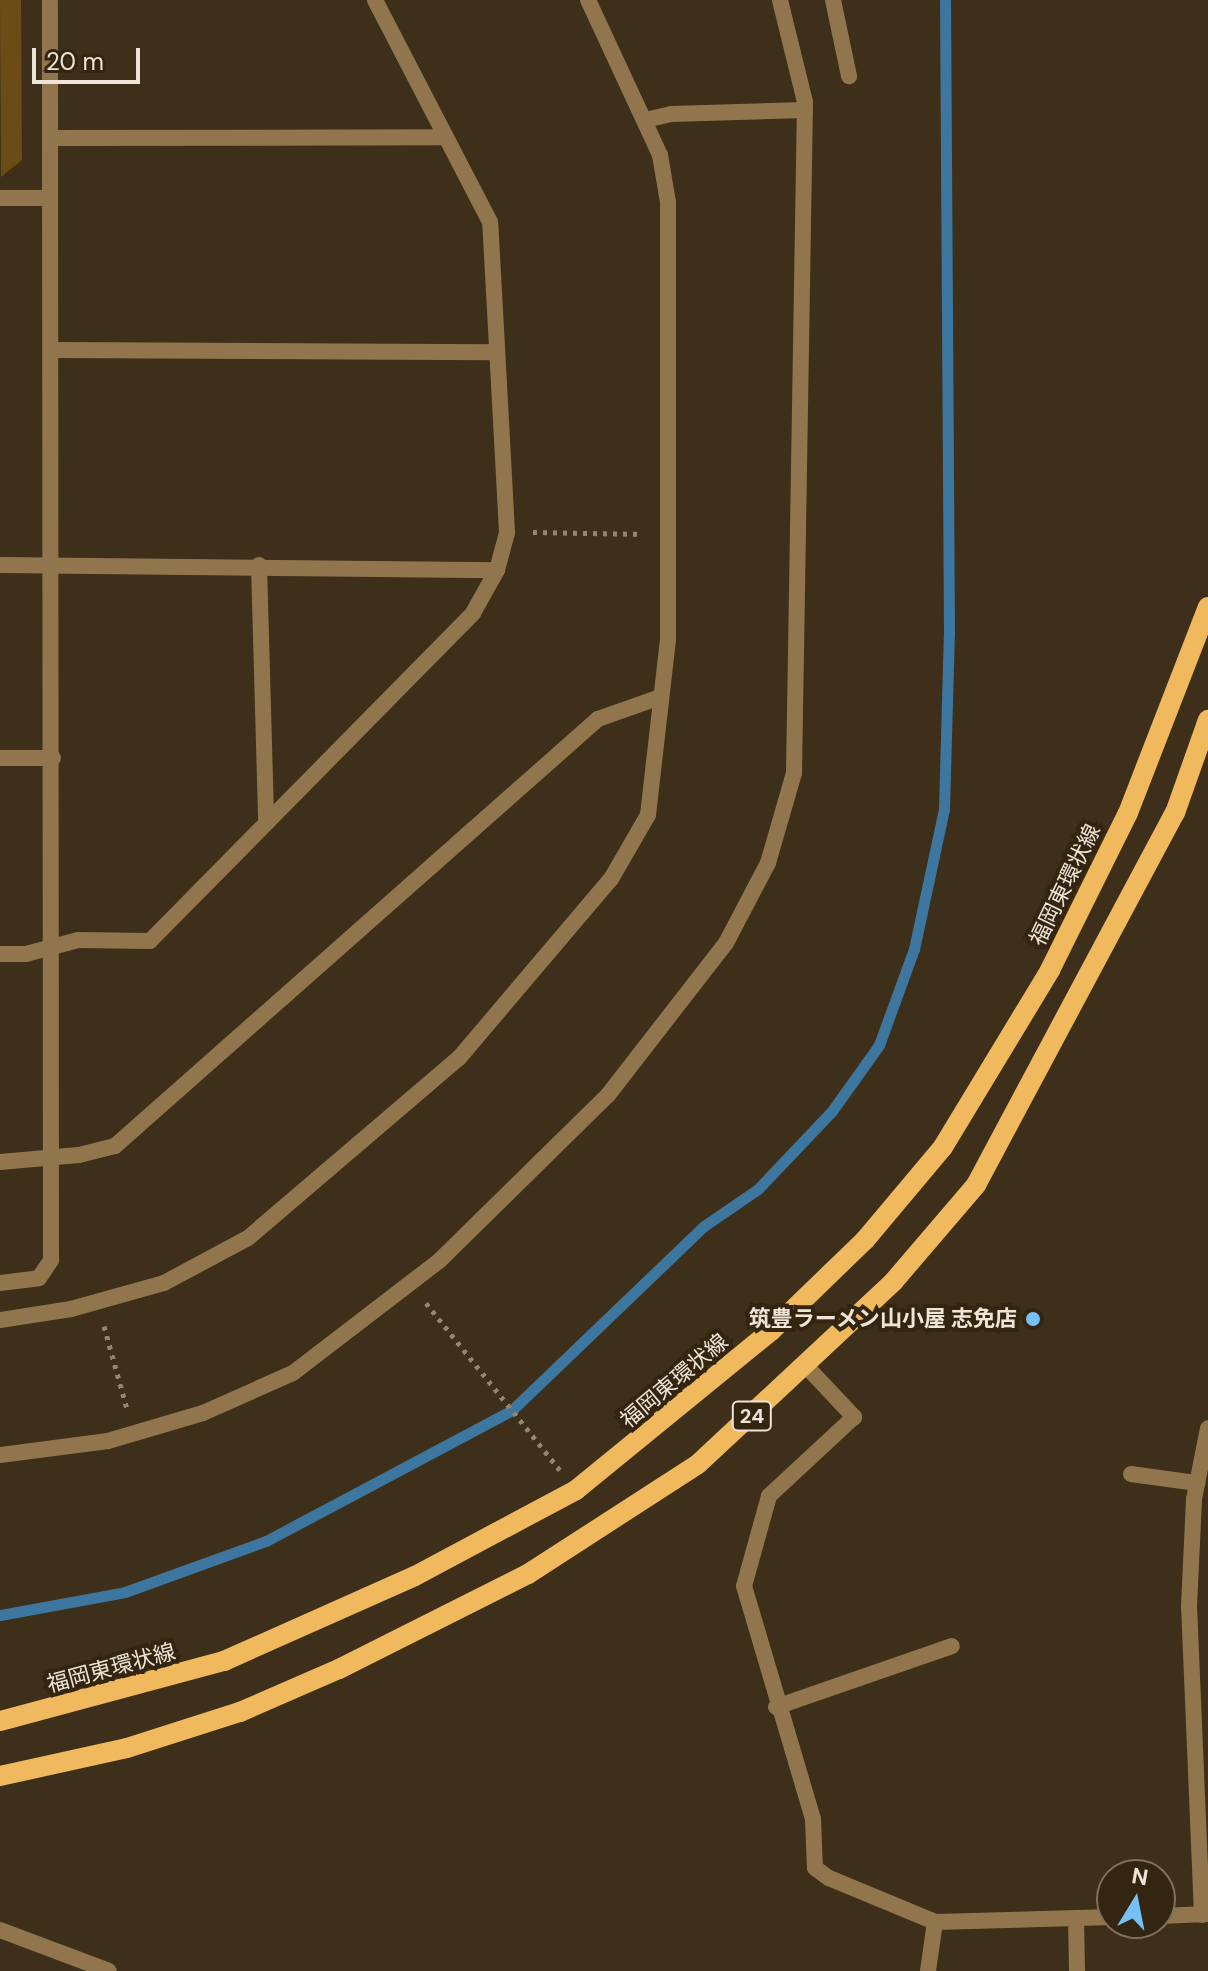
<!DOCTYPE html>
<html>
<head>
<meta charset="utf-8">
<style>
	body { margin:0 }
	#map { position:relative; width:1208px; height:1971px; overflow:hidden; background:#3d2f19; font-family:"DM Sans","Noto Sans JP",sans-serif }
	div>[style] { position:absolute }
	.green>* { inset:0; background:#6b4c14 }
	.stream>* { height:11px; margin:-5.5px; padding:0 5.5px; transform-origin:5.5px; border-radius:5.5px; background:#3d779f }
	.path>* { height:5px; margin-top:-2.5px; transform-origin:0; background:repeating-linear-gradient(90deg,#918574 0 4px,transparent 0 10px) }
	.lane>* { height:16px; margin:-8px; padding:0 8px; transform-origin:8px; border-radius:8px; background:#91764d }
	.street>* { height:16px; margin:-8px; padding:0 8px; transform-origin:8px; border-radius:8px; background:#91764d }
	.primary>* { height:20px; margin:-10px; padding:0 10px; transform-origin:10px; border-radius:10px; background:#f0b95e }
	.dots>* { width:22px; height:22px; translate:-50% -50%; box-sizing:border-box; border:4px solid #33250f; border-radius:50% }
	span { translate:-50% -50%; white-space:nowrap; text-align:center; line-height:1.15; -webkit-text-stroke:8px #33250f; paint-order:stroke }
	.shield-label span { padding:2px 6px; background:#33250f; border:2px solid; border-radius:6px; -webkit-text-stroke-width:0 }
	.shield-label { font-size:20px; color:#eee5d8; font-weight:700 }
	.street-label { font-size:22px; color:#eee5d8 }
	.poi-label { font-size:22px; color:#eee5d8; font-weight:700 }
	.right { translate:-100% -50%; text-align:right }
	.north { position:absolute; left:1096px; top:1859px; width:80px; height:80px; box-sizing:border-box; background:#33250f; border:2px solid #7e725f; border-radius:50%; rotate:10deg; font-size:22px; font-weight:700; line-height:32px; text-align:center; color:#eee5d8 }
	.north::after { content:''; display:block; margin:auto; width:28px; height:36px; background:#75c0f6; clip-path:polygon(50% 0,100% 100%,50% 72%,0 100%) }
	.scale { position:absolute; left:32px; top:48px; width:108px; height:36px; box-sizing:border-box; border:4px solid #eee5d8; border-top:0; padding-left:10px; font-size:24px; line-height:28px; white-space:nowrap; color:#eee5d8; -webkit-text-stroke:6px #33250f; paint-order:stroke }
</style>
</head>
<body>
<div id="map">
	<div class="green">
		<div style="clip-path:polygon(0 0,21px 0,22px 160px,1px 177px)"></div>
	</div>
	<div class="stream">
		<div style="left:0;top:1615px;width:127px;rotate:-10.4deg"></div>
		<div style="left:125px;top:1592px;width:150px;rotate:-19.9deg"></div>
		<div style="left:266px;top:1541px;width:279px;rotate:-28deg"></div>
		<div style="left:512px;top:1410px;width:266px;rotate:-43.8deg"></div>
		<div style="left:704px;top:1226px;width:65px;rotate:-34.4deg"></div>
		<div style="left:758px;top:1189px;width:108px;rotate:-46.5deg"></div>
		<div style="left:832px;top:1111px;width:81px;rotate:-54.5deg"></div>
		<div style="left:879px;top:1045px;width:102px;rotate:-70deg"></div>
		<div style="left:914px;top:949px;width:143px;rotate:-77.9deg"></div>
		<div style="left:944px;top:809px;width:175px;rotate:-88.4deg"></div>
		<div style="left:949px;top:634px;width:634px;rotate:-90.36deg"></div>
	</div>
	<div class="path">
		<div style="left:533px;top:532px;width:110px;rotate:1deg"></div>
		<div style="left:426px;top:1303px;width:214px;rotate:51.3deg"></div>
		<div style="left:104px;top:1326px;width:86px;rotate:74.5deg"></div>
	</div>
	<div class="lane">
		<div style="left:807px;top:1367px;width:69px;rotate:46.8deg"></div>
		<div style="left:854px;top:1417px;width:116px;rotate:137.1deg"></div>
		<div style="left:769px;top:1496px;width:93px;rotate:105.5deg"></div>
		<div style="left:744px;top:1586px;width:243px;rotate:73.5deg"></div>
		<div style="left:813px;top:1819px;width:49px;rotate:87.7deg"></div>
		<div style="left:815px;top:1868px;width:17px;rotate:36deg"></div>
		<div style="left:829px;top:1878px;width:115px;rotate:22.5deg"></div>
		<div style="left:935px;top:1922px;width:177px;rotate:-1.6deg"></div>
		<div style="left:1160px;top:1916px;width:48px;rotate:-2.4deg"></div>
		<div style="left:1076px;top:1918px;width:53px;rotate:88.9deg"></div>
		<div style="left:928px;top:1971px;width:49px;rotate:-81.9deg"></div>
	</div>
	<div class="street">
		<div style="left:833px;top:0;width:78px;rotate:78.1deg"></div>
		<div style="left:645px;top:120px;width:27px;rotate:-13deg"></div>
		<div style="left:671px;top:114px;width:134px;rotate:-1.7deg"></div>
		<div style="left:50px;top:138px;width:395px;rotate:-0.1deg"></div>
		<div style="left:0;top:198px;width:50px"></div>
		<div style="left:53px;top:350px;width:440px;rotate:0.3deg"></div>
		<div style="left:0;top:565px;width:497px;rotate:0.6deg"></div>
		<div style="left:259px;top:565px;width:258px;rotate:88.4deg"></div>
		<div style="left:0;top:758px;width:53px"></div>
		<div style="left:0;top:954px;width:26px"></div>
		<div style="left:26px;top:954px;width:54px;rotate:-15.1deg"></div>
		<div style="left:78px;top:940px;width:72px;rotate:0.8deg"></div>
		<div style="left:150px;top:941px;width:460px;rotate:-45.4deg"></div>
		<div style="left:473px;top:613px;width:49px;rotate:-60.8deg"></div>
		<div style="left:497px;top:570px;width:39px;rotate:-75deg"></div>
		<div style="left:507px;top:532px;width:310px;rotate:-93.1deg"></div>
		<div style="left:490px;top:222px;width:250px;rotate:-117.4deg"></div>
		<div style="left:0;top:1162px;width:79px;rotate:-5.1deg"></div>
		<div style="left:79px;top:1155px;width:37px;rotate:-14deg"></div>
		<div style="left:115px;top:1146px;width:645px;rotate:-41.48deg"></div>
		<div style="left:598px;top:719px;width:66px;rotate:-19.5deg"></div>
		<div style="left:0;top:1283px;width:39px;rotate:-7deg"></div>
		<div style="left:39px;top:1278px;width:22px;rotate:-56deg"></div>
		<div style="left:51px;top:1260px;width:1260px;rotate:-90.05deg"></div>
		<div style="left:0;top:1320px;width:72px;rotate:-8.8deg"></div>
		<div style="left:71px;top:1309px;width:97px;rotate:-15.6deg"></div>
		<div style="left:164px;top:1283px;width:95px;rotate:-28.2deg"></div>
		<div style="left:248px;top:1238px;width:277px;rotate:-40.5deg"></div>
		<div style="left:459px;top:1058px;width:235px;rotate:-49.7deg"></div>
		<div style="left:611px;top:879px;width:74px;rotate:-60deg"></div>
		<div style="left:648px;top:815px;width:176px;rotate:-83.5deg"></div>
		<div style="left:668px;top:640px;width:438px;rotate:-90deg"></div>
		<div style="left:668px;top:202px;width:48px;rotate:-99.7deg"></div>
		<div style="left:660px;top:155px;width:171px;rotate:-114.9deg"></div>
		<div style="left:0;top:1455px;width:109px;rotate:-7.4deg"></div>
		<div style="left:108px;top:1441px;width:99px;rotate:-16.4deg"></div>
		<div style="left:203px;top:1413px;width:98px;rotate:-24deg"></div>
		<div style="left:293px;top:1373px;width:184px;rotate:-37.5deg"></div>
		<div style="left:439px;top:1261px;width:237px;rotate:-44.5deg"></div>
		<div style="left:608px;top:1095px;width:192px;rotate:-52.2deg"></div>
		<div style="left:726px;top:943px;width:90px;rotate:-62.3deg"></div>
		<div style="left:768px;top:863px;width:94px;rotate:-73.9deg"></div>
		<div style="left:794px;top:773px;width:671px;rotate:-89.06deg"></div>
		<div style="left:805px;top:102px;width:105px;rotate:-103.8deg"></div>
		<div style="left:1131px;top:1474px;width:67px;rotate:7.8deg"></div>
		<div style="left:776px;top:1707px;width:186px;rotate:-19.1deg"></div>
		<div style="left:1202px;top:1915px;width:309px;rotate:-92.4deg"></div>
		<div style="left:1189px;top:1606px;width:107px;rotate:-87.3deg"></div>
		<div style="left:1194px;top:1499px;width:72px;rotate:-78.8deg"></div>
		<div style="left:0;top:1930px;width:116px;rotate:20.6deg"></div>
	</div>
	<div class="primary">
		<div style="left:0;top:1721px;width:232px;rotate:-15deg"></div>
		<div style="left:224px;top:1661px;width:209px;rotate:-24deg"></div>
		<div style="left:415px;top:1576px;width:183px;rotate:-28.1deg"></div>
		<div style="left:576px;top:1490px;width:252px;rotate:-39.2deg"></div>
		<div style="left:771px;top:1331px;width:131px;rotate:-44.1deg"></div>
		<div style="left:865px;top:1240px;width:121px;rotate:-50deg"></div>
		<div style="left:943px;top:1147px;width:207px;rotate:-58.8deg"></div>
		<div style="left:1050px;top:970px;width:175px;rotate:-63.6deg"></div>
		<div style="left:1128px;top:813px;width:221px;rotate:-68.8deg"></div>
		<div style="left:0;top:1776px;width:130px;rotate:-12.4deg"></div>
		<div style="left:127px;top:1748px;width:119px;rotate:-17.7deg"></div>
		<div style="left:240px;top:1712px;width:108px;rotate:-23.5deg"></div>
		<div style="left:339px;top:1669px;width:212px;rotate:-26.7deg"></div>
		<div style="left:528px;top:1574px;width:202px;rotate:-32.9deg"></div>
		<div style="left:698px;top:1464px;width:268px;rotate:-43deg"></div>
		<div style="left:894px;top:1281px;width:126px;rotate:-49.5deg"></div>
		<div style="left:976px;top:1185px;width:422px;rotate:-61.9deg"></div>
		<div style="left:1175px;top:813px;width:99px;rotate:-70.5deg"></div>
	</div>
	<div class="dots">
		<div style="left:1033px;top:1319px;background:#75c0f6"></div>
	</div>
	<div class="shield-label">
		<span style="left:752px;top:1416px">24</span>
	</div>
	<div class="street-label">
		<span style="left:1065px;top:885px;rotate:-64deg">福岡東環状線</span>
		<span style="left:674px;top:1381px;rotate:-40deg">福岡東環状線</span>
		<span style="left:111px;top:1668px;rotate:-15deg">福岡東環状線</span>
	</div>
	<div class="poi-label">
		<span class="right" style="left:1017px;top:1319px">筑豊ラーメン山小屋 志免店</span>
	</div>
	<div class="north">N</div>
	<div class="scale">20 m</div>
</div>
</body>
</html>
